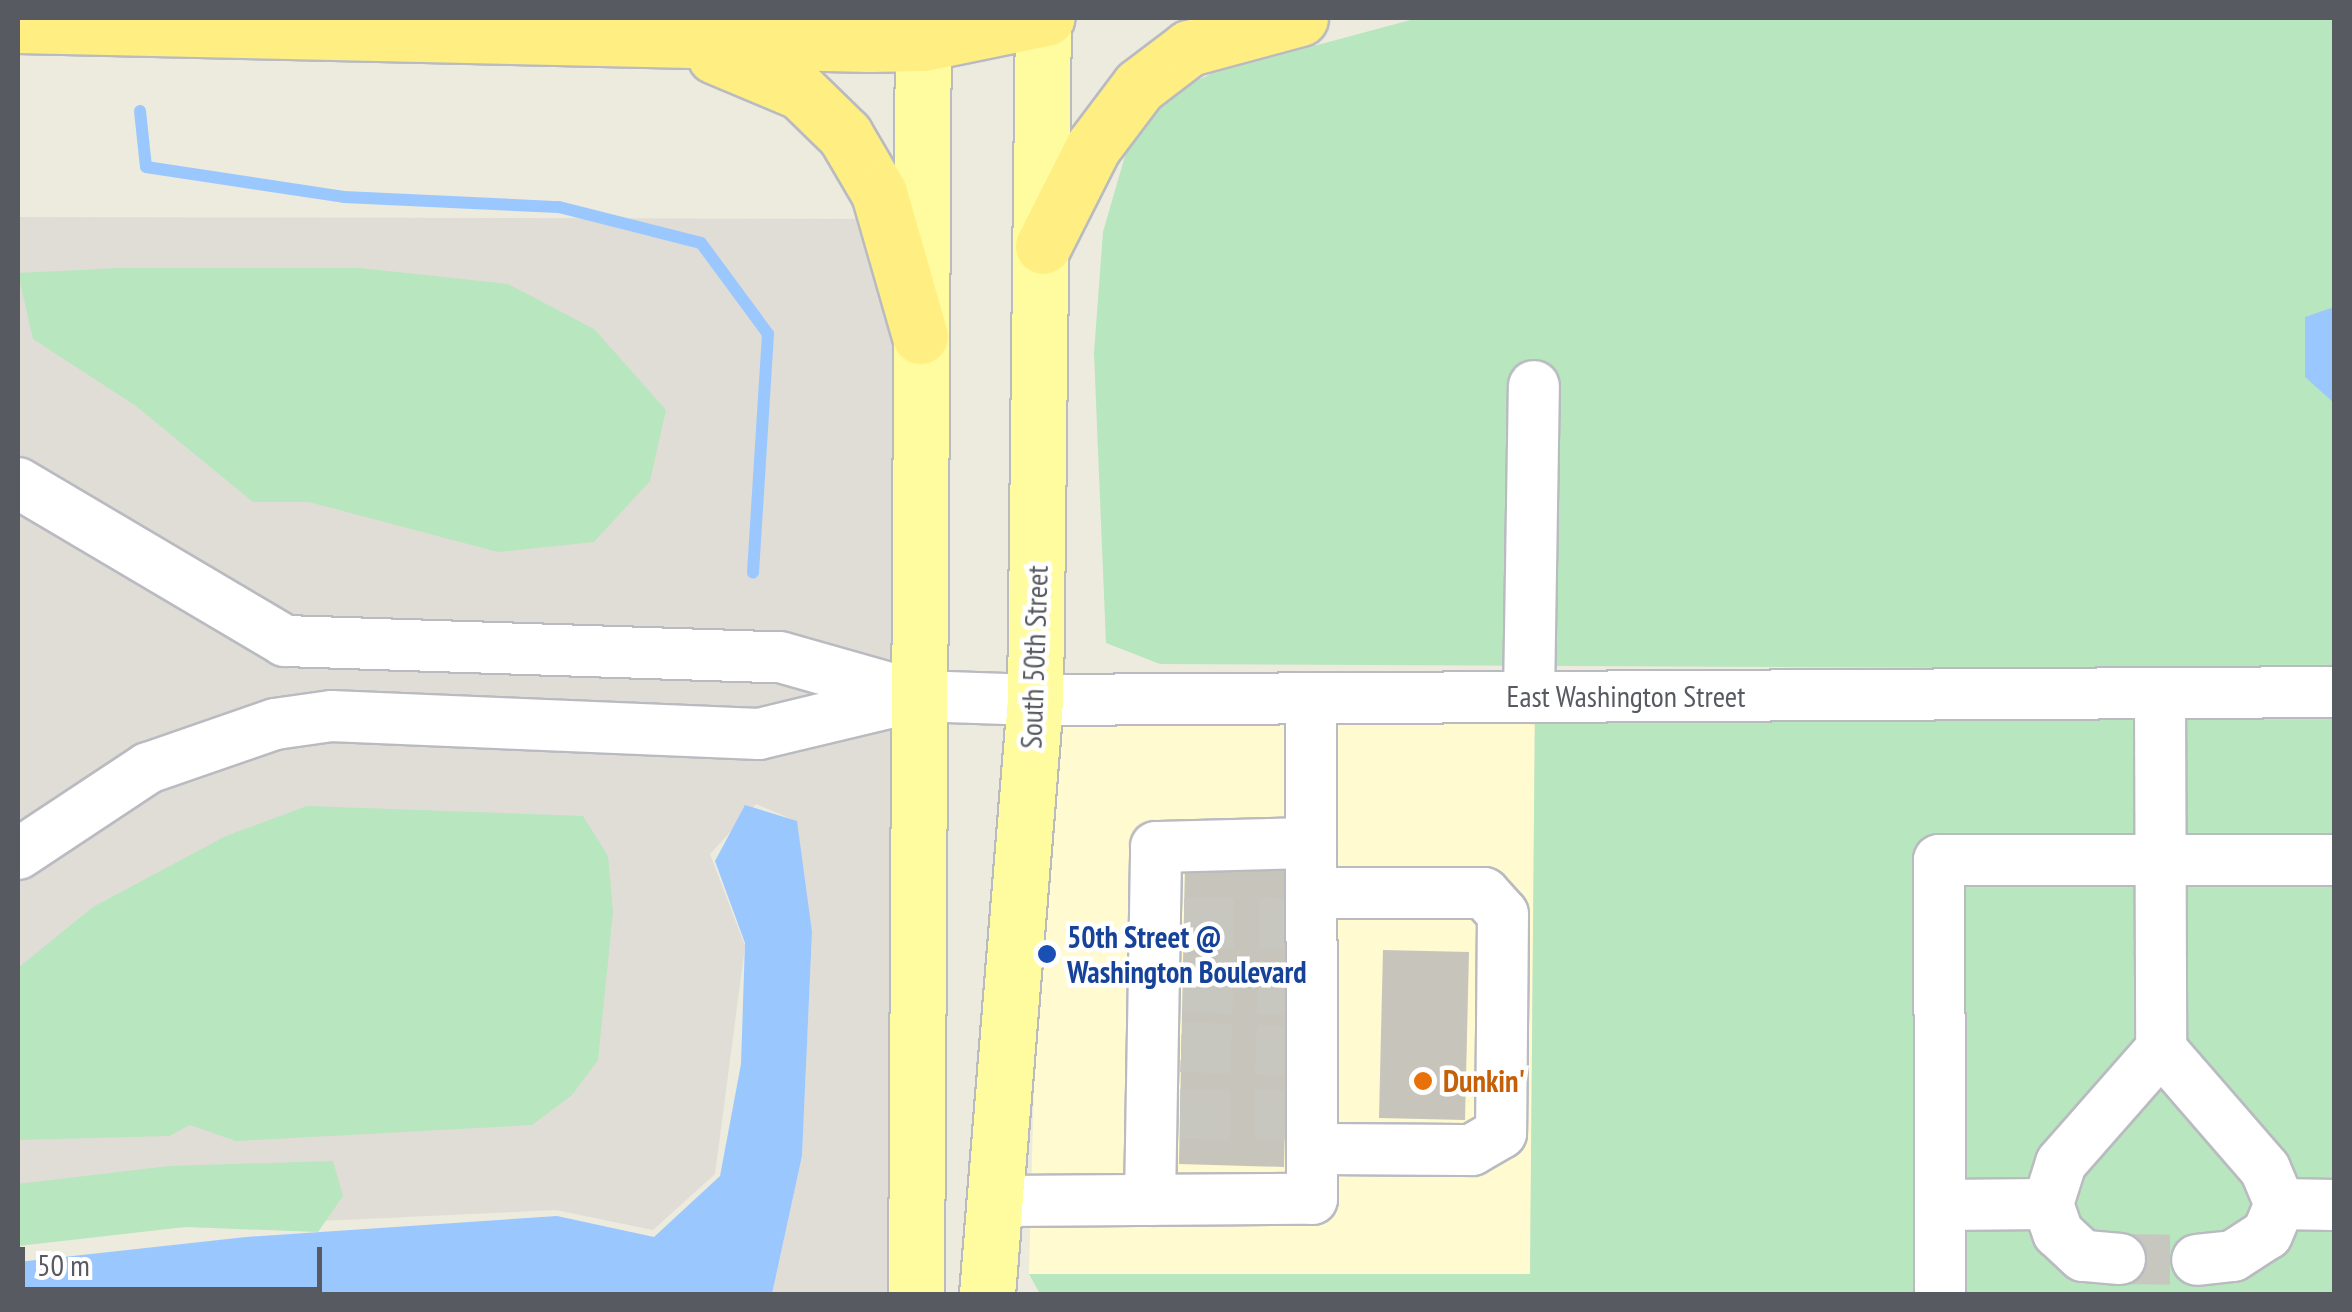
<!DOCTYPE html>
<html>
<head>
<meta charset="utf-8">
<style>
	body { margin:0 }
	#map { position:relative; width:2352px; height:1312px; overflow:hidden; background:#ecebde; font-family:"PT Sans Narrow",sans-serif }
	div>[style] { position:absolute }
	.commercial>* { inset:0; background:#fffad0 }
	.industrial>* { inset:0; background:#dfddd6 }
	.green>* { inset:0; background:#b8e6be }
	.water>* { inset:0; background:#9bc7ff }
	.stream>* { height:12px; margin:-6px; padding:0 6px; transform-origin:6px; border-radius:6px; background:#9bc7ff }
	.building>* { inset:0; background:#c7c4bb }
	.minor-tunnel>* { height:50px; margin-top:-25px; transform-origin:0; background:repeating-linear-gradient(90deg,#c7c7bf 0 50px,transparent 0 75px) }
	.roads { filter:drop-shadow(2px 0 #b9bbc1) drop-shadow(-2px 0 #b9bbc1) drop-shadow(0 2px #b9bbc1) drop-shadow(0 -2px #b9bbc1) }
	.minor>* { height:50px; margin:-25px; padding:0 25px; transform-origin:25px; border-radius:25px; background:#fff }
	.major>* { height:55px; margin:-27.5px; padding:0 27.5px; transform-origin:27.5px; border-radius:27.5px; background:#fffca0 }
	.highway>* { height:55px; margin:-27.5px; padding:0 27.5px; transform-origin:27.5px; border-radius:27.5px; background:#ffef82 }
	.dots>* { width:28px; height:28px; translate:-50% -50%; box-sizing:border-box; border:5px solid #fff; border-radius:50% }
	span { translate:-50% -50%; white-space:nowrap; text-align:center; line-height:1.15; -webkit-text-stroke:9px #fff; paint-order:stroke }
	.street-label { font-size:30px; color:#575a61 }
	.transit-label { font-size:30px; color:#164399; font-weight:700 }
	.left { translate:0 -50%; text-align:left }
	.food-label { font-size:30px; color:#c56008; font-weight:700 }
	.frame { position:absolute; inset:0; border:20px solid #575a61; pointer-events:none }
	.scale { position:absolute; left:20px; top:1247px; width:302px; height:45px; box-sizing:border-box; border:5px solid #575a61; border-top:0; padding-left:12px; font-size:30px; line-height:35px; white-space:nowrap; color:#575a61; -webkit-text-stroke:8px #fff; paint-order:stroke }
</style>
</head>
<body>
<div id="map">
	<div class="commercial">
		<div style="clip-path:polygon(1044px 696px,1535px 701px,1530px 1274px,1029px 1274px)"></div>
	</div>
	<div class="industrial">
		<div style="clip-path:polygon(18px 217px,922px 219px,927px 1294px,772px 1294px,802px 1156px,812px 932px,791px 819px,756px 804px,710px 854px,745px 946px,715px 1174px,653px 1230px,556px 1210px,18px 1235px)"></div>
	</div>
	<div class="green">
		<div style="clip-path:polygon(1418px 18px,2334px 18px,2334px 679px,1965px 668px,1160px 664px,1106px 643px,1094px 353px,1103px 232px,1127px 149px,1167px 94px,1213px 73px)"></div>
		<div style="clip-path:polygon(120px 268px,360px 268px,508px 284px,594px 329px,666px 410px,650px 481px,594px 542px,498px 552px,309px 502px,253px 502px,136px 406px,33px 339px,18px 273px)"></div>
		<div style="clip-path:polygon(1535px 701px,2334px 701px,2334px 1294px,1040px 1294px,1029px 1274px,1530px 1274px)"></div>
		<div style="clip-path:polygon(307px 806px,583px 816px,608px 856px,613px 912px,598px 1060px,572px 1095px,532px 1125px,236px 1141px,190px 1125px,169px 1136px,18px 1140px,18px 968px,93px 907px,226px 836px)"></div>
		<div style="clip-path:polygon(333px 1161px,343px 1196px,318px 1232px,185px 1227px,18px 1246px,18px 1184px,169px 1166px)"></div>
	</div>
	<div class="water">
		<div style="clip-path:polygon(2334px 307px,2334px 403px,2305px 377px,2305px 317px)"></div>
		<div style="clip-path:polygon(745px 805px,797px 821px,812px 932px,802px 1156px,772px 1294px,18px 1294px,18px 1262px,246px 1237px,557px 1216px,654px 1237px,720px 1176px,741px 1064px,745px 943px,715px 861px)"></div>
	</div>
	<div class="stream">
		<div style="left:140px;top:111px;width:56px;rotate:83.9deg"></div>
		<div style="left:146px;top:167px;width:200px;rotate:8.6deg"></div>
		<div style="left:344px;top:197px;width:215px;rotate:2.7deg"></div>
		<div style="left:559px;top:207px;width:146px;rotate:14.2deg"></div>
		<div style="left:701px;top:243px;width:113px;rotate:53.6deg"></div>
		<div style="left:768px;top:334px;width:239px;rotate:93.6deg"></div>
	</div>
	<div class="building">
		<div style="clip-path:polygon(1185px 864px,1291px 867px,1284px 1167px,1179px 1164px)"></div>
		<div style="clip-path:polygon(1383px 950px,1469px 952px,1465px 1120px,1379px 1118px)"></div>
	</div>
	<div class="minor-tunnel">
		<div style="left:1184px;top:923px;width:105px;rotate:0.5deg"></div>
		<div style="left:1183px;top:987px;width:105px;rotate:1.6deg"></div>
		<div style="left:1181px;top:1047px;width:105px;rotate:2.2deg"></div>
		<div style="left:1180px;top:1114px;width:105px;rotate:0.5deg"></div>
		<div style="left:2120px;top:1259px;width:77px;rotate:0.7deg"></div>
	</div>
	<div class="roads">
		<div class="minor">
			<div style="left:18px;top:483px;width:310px;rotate:30.6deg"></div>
			<div style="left:285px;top:641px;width:495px;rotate:1.9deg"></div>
			<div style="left:780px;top:657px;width:143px;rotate:15.8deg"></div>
			<div style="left:918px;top:696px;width:117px;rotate:2deg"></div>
			<div style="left:1035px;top:700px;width:1299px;rotate:-0.35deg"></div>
			<div style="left:2160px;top:693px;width:356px;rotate:89.8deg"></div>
			<div style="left:2161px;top:1049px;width:159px;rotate:49.1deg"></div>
			<div style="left:2265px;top:1169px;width:38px;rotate:67deg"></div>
			<div style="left:2280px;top:1204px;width:33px;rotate:113deg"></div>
			<div style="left:2267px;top:1234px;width:40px;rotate:147.1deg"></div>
			<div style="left:2233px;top:1256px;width:36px;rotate:174deg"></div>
			<div style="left:1529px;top:697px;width:311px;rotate:-89.1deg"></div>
			<div style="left:18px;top:854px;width:156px;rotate:-33.5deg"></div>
			<div style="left:148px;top:768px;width:134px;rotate:-19.1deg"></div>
			<div style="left:275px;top:724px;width:57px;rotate:-8.1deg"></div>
			<div style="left:331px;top:716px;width:428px;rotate:2.4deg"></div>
			<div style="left:759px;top:734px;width:158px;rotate:-13.5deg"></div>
			<div style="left:1311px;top:893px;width:173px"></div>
			<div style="left:1484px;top:893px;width:28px;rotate:48deg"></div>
			<div style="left:1503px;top:914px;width:219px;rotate:90.5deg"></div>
			<div style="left:1501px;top:1133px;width:34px;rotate:150deg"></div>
			<div style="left:1472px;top:1150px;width:160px;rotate:-179.6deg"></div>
			<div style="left:1150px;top:1200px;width:353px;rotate:-89deg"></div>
			<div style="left:1156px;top:847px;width:155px;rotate:-1.5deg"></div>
			<div style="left:996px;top:1201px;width:316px;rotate:-0.4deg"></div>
			<div style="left:1312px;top:1199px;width:501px;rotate:-90.11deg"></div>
			<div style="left:2280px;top:1204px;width:54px;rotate:1.1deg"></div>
			<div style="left:1940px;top:1205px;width:108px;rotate:-0.5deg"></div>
			<div style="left:2120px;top:1259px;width:37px;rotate:-175deg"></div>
			<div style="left:2083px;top:1256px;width:34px;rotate:-137deg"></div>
			<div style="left:2058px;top:1233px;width:31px;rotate:-109deg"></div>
			<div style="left:2048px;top:1204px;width:43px;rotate:-72.4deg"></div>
			<div style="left:2061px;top:1163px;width:152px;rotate:-48.7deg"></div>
			<div style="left:1940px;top:1294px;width:434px;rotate:-90.1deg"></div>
			<div style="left:1939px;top:860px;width:395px"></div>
		</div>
		<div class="major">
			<div style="left:916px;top:1294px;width:1276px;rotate:-89.69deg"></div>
			<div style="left:987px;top:1294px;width:596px;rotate:-85.38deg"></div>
			<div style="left:1035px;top:700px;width:682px;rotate:-89.33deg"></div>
		</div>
		<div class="highway">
			<div style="left:18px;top:25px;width:852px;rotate:1.28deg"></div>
			<div style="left:870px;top:44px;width:53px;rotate:-1.1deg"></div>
			<div style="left:923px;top:43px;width:126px;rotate:-11.5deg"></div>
			<div style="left:715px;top:56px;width:93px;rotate:22.7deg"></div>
			<div style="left:801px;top:92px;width:62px;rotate:44.3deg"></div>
			<div style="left:845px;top:135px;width:67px;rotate:59.6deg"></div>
			<div style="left:879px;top:193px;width:149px;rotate:74deg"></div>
			<div style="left:1043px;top:246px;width:111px;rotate:-63.2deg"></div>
			<div style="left:1093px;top:147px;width:76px;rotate:-53deg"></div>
			<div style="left:1139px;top:86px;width:63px;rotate:-37.2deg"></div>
			<div style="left:1189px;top:48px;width:115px;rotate:-15.1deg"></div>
		</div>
	</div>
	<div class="dots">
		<div style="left:1047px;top:954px;background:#1a4fb4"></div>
		<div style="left:1423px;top:1081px;background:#e8710a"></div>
	</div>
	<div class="street-label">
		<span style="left:1034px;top:657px;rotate:-88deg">South 50th Street</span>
		<span style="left:1626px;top:696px">East Washington Street</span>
	</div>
	<div class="transit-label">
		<span class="left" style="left:1067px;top:954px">50th Street @<br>Washington Boulevard</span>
	</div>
	<div class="food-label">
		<span class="left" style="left:1443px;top:1081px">Dunkin'</span>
	</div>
	<div class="frame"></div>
	<div class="scale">50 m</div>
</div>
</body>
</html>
